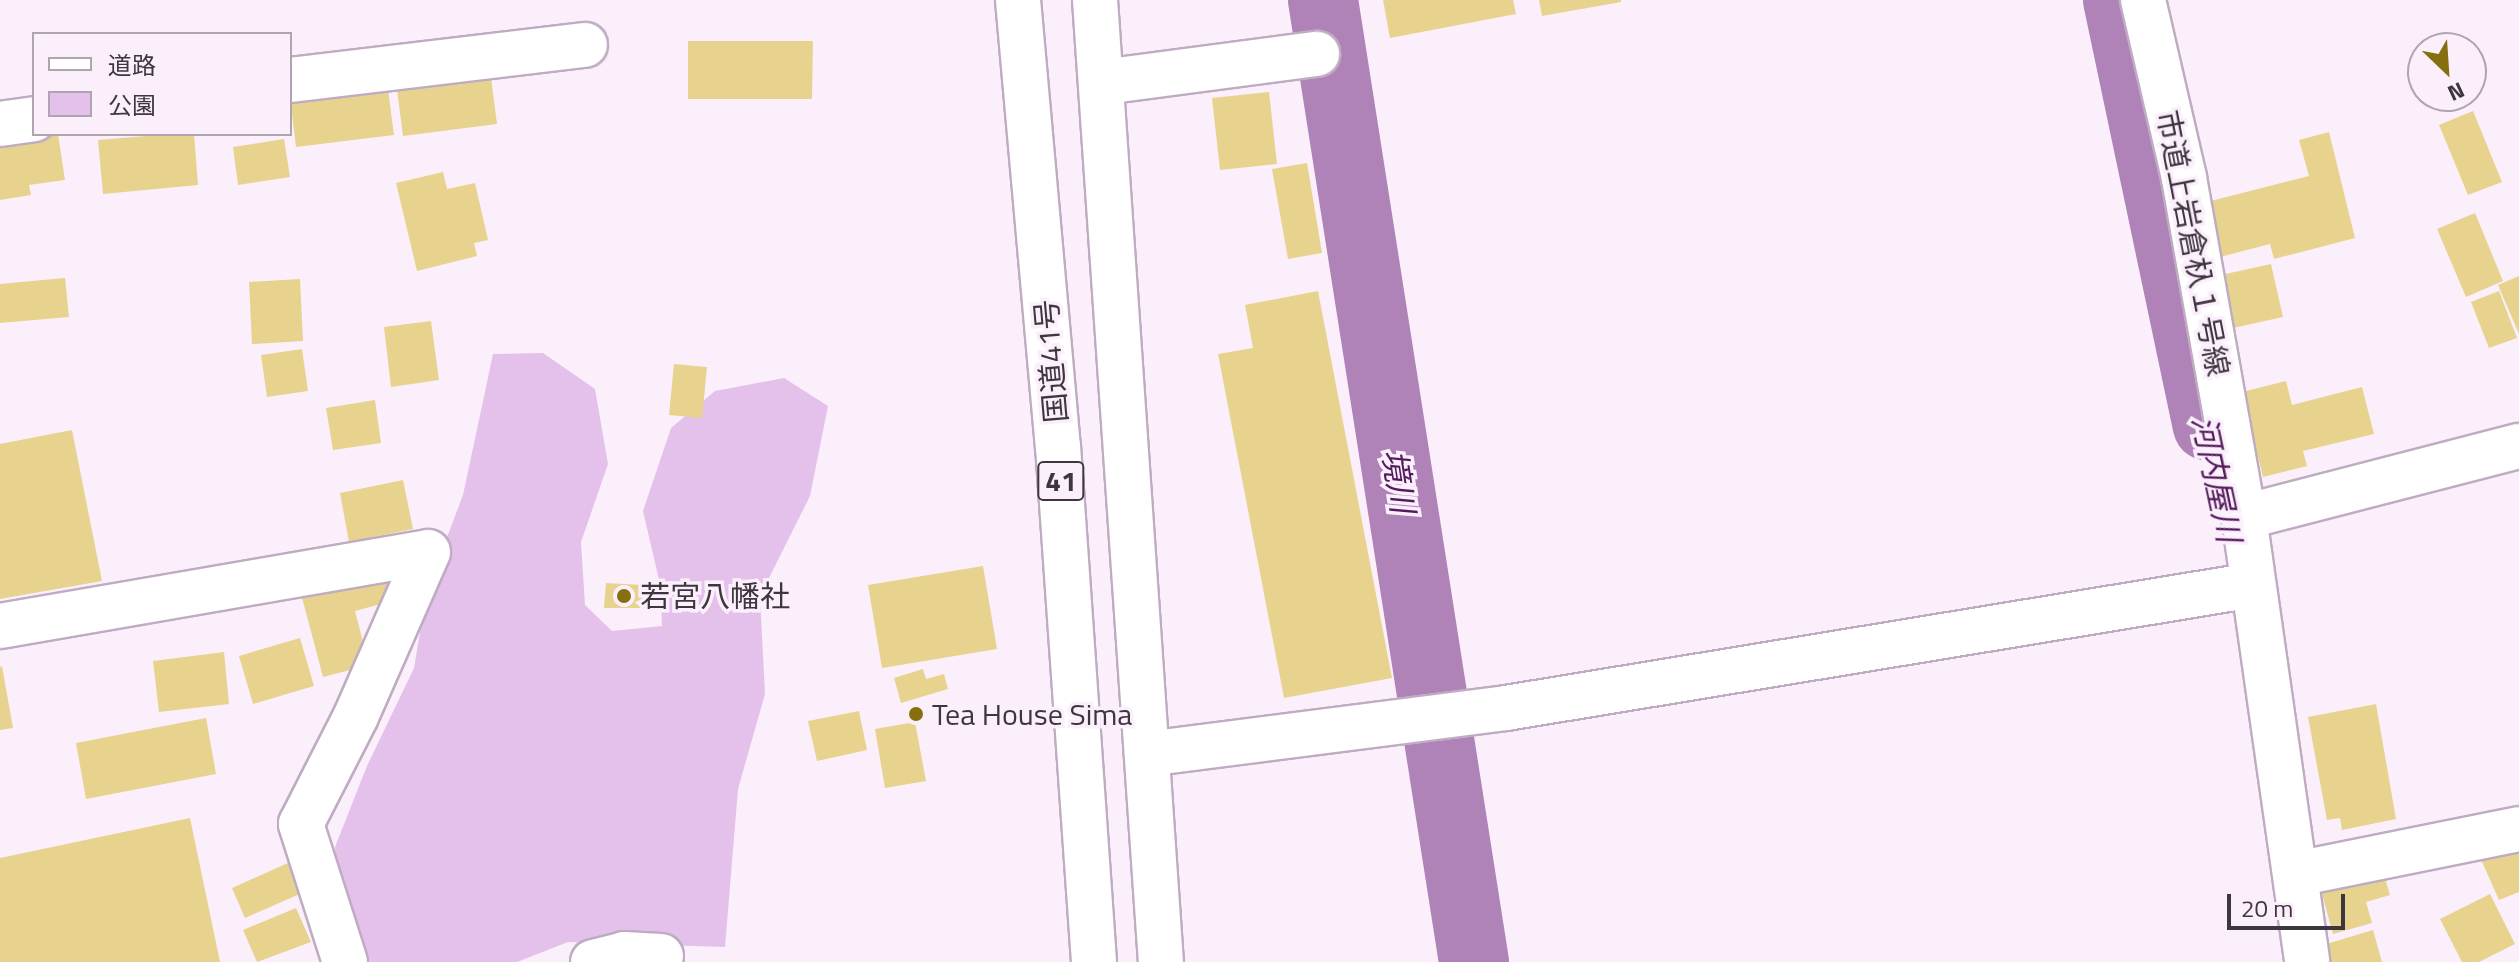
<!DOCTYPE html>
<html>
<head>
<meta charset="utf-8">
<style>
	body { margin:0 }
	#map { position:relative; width:2519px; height:962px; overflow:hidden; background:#fbeffc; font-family:"Titillium Web","Noto Sans JP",sans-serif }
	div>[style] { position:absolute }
	.green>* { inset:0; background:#e4c1ea }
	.river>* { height:70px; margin:-35px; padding:0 35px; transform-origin:35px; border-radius:35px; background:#b083b8 }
	.building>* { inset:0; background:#e7d38d }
	.roads { filter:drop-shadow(2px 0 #bfacc2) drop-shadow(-2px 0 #bfacc2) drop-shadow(0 2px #bfacc2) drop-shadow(0 -2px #bfacc2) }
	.minor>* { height:44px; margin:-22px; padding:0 22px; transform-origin:22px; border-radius:22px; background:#fff }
	.trunk>* { height:44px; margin:-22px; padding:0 22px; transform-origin:22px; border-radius:22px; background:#fff }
	.dots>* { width:22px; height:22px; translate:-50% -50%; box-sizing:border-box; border:4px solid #fbeffc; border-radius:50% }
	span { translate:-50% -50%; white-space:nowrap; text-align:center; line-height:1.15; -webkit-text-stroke:7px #fbeffc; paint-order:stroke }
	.shield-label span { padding:2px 6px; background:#fbeffc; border:2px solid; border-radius:6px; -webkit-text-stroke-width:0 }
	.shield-label { font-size:28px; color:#3e363f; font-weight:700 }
	.street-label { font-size:30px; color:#3e363f }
	.poi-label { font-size:30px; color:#3e363f }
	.left { translate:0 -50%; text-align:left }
	.water-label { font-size:32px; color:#531b5c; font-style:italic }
	.legend { position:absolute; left:32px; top:32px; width:260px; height:104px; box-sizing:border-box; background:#fbeffc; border:2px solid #afa5b0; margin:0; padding:10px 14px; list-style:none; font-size:24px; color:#3e363f }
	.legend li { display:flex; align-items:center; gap:16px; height:40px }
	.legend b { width:40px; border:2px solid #afa5b0 }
	.north { position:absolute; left:2407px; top:32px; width:80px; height:80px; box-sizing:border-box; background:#fbeffc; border:2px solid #afa5b0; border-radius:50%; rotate:155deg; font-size:22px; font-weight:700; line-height:32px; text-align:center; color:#3e363f }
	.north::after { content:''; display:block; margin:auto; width:28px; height:36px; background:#866f0e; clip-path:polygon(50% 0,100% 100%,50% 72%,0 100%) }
	.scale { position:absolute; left:2227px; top:894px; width:118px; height:36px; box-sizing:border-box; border:4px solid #3e363f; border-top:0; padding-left:10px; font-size:24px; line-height:28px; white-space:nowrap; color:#3e363f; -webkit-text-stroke:6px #fbeffc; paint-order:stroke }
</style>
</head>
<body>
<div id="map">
	<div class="green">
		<div style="clip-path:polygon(543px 353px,595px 389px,608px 464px,581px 542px,585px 605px,612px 631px,662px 626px,660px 584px,643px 511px,671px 428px,715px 391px,784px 378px,828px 406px,810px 496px,760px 596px,765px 694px,738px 789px,725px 947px,568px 942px,517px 962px,360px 962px,341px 917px,335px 847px,367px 766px,414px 668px,427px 590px,463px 495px,493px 354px)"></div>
	</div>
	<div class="river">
		<div style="left:1323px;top:0;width:974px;rotate:81.08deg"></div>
		<div style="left:2118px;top:0;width:435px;rotate:78.1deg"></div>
	</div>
	<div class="building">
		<div style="clip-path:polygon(1383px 0,1513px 0,1516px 14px,1390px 38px)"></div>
		<div style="clip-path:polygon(1539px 0,1621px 0,1621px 2px,1542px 16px)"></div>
		<div style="clip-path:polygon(688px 41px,813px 41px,812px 99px,688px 99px)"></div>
		<div style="clip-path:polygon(490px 70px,497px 124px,403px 136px,396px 82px)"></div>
		<div style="clip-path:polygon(386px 75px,394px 135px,296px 147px,290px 97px)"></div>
		<div style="clip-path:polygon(1269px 92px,1277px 164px,1220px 170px,1212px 98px)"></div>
		<div style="clip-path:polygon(2473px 111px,2502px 182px,2468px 195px,2439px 125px)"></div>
		<div style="clip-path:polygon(2329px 132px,2355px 238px,2274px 259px,2270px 244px,2220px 257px,2207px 202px,2309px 176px,2299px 140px)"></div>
		<div style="clip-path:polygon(39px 134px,58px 134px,65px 180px,29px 185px,31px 195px,0 200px,0 148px,40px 141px)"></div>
		<div style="clip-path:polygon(170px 134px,194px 134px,198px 185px,103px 194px,98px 140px)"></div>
		<div style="clip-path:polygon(284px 139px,290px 177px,238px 185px,233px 147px)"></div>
		<div style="clip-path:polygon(1307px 163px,1322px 253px,1288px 259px,1272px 169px)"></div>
		<div style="clip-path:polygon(443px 172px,447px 189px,475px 183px,488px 240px,474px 243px,477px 256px,417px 271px,396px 183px)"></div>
		<div style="clip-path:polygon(2475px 213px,2503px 281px,2466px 297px,2437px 229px)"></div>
		<div style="clip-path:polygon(2271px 264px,2283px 317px,2233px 328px,2221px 275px)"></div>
		<div style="clip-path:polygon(2519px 276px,2519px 334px,2498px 285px)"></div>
		<div style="clip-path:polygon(65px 278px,69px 317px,0 323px,0 284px)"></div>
		<div style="clip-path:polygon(300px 279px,303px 341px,252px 344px,249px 282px)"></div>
		<div style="clip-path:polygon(1318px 291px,1392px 678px,1284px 698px,1218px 354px,1253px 348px,1245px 305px)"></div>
		<div style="clip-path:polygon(2499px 291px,2517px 338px,2489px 348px,2471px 302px)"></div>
		<div style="clip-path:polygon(431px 321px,439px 380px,391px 387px,384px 327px)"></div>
		<div style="clip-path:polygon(302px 349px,308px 391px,267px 397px,261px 355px)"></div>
		<div style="clip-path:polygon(674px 364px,707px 367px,702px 418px,669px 415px)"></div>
		<div style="clip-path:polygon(2286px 381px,2292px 405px,2362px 387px,2374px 434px,2303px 451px,2307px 466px,2263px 477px,2242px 392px)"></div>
		<div style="clip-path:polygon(375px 400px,381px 443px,333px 450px,326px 408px)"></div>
		<div style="clip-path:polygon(72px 430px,102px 581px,0 599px,0 444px)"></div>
		<div style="clip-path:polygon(403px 480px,413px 529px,349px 542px,340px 493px)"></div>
		<div style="clip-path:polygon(983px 566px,997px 649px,882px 668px,868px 585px)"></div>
		<div style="clip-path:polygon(383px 568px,392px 601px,355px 611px,369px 665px,323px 677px,300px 590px)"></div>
		<div style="clip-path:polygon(606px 583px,643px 585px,643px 608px,604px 608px)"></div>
		<div style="clip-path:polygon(300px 638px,314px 686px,253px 704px,239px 656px)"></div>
		<div style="clip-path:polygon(224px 652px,229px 704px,159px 712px,153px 661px)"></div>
		<div style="clip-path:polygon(2px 666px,13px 728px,0 730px,0 667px)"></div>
		<div style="clip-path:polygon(923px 669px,926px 679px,944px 674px,948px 689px,901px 703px,894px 678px)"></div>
		<div style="clip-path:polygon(2376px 704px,2396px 819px,2342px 830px,2340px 818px,2327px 820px,2308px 717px)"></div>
		<div style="clip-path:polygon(859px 711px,867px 750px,817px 761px,808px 721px)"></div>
		<div style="clip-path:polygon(206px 718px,216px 774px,86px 799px,76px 743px)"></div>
		<div style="clip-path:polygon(915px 722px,926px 781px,885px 788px,875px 729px)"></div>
		<div style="clip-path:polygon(190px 818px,220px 962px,0 962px,0 858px)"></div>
		<div style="clip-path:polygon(2519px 851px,2519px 892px,2499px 900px,2479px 855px)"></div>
		<div style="clip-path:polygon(288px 863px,302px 893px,245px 918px,232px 888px)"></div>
		<div style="clip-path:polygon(2381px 865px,2390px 895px,2366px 902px,2372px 923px,2333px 934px,2319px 883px)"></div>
		<div style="clip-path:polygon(2490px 894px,2515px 944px,2479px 962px,2462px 962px,2440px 919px)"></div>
		<div style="clip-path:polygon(296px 908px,311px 942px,257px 962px,243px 930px)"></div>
		<div style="clip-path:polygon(2373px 930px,2382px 962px,2328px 962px,2323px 945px)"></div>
	</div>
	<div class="roads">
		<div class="minor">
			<div style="left:2143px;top:0;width:183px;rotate:77deg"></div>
			<div style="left:2184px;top:178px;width:344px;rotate:80deg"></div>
			<div style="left:2244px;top:517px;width:449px;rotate:81.9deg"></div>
			<div style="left:290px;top:80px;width:297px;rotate:-6.8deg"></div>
			<div style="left:1103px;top:82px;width:216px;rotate:-7.5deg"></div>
			<div style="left:0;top:124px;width:34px;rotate:-8deg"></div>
			<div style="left:2244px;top:517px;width:284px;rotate:-14.5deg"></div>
			<div style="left:0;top:626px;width:434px;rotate:-9.8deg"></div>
			<div style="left:1147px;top:754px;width:362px;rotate:-7.3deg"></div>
			<div style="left:1506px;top:708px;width:757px;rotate:-9.35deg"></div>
			<div style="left:2296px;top:874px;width:227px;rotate:-11.4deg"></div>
			<div style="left:345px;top:962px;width:145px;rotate:-107.7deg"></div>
			<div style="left:301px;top:824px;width:121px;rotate:-63deg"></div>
			<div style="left:356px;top:716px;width:179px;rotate:-66.3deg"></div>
			<div style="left:593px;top:962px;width:32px;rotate:-14deg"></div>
			<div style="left:624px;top:954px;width:37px;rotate:3deg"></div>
		</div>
		<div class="trunk">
			<div style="left:1018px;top:0;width:448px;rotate:84.9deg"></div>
			<div style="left:1058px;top:446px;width:517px;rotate:86.01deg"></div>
			<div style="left:1095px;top:0;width:964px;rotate:86.08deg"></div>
		</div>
	</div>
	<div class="dots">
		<div style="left:624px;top:596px;background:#866f0e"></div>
		<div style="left:916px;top:714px;background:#866f0e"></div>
	</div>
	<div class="shield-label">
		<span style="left:1061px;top:481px">41</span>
	</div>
	<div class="street-label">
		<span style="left:2193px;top:243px;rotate:79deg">市道上岩倉杁１号線</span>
		<span style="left:1051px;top:361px;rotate:-95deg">国道41号</span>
	</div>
	<div class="poi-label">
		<span class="left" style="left:640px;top:596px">若宮八幡社</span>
		<span class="left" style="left:932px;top:714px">Tea House Sima</span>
	</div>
	<div class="water-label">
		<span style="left:2217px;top:479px;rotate:78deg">河内屋川</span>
		<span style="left:1399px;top:481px;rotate:81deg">境川</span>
	</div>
	<ul class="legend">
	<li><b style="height:10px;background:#fff"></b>道路</li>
	<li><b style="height:22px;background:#e4c1ea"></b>公園</li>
	</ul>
	<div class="north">N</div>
	<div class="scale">20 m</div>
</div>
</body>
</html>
